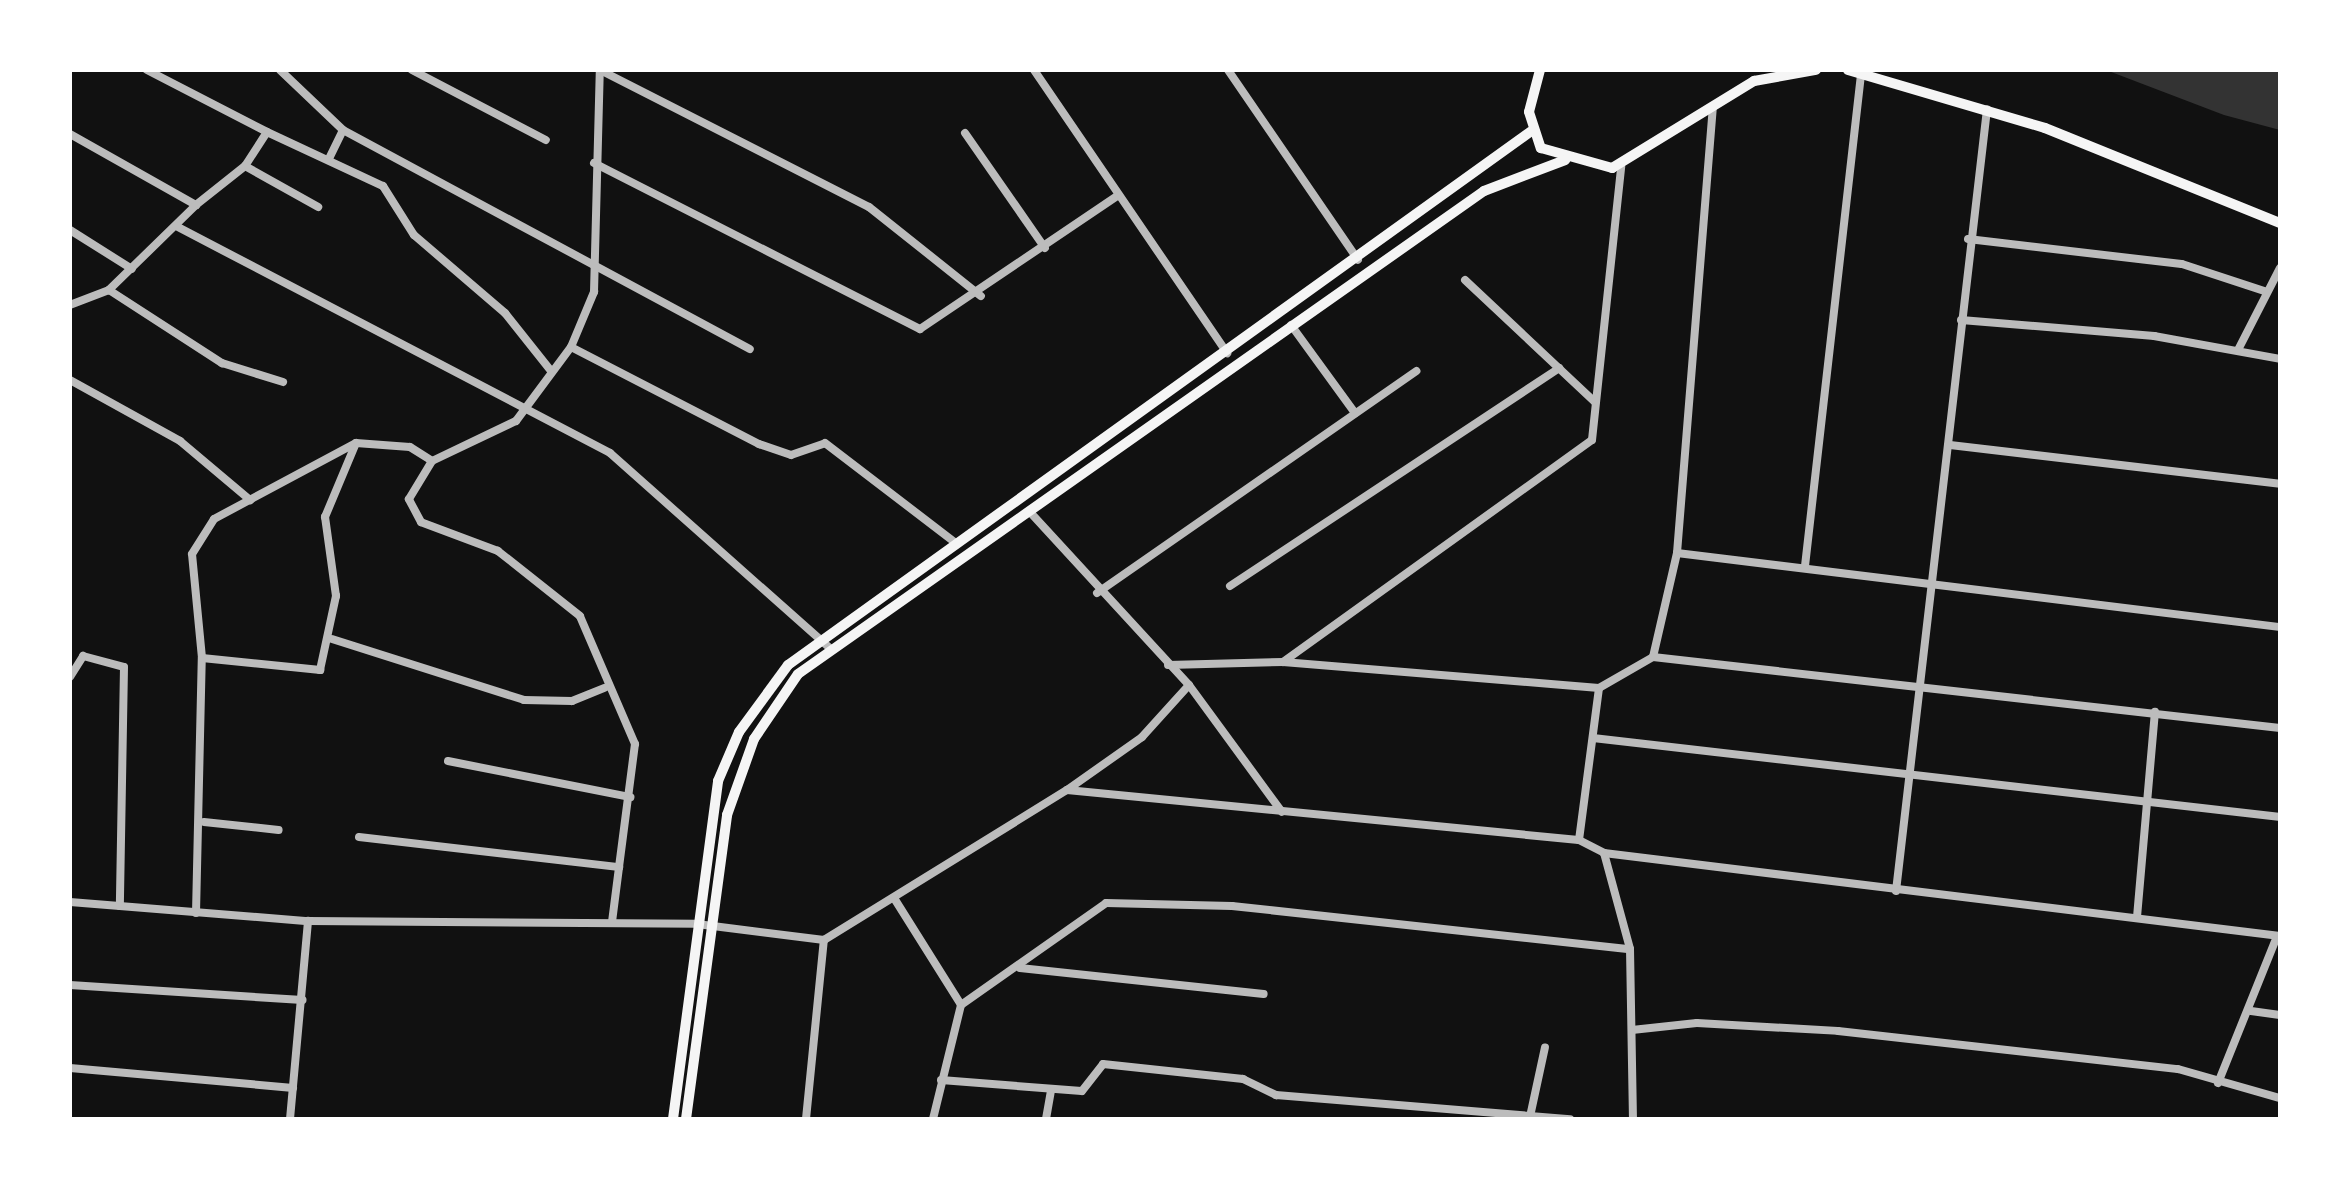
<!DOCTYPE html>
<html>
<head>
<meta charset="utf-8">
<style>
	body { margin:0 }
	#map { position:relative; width:2350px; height:1189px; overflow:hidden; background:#111; font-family:"Work Sans",sans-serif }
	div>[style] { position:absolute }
	.water>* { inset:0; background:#333 }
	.minor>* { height:8px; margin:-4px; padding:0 4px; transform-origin:4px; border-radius:4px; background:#bcbcbc }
	.secondary>* { height:10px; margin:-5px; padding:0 5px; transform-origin:5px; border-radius:5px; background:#f5f5f5 }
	span { translate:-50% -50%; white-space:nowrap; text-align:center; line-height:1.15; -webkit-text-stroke:10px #fff; paint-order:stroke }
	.frame { position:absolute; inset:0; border:72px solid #fff; pointer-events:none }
</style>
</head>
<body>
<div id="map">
	<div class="water">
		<div style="clip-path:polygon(2106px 70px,2280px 70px,2280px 130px,2224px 115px)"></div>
	</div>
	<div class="minor">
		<div style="left:147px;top:70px;width:135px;rotate:27.3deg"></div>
		<div style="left:267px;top:132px;width:40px;rotate:122.9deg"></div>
		<div style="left:245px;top:166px;width:63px;rotate:141.5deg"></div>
		<div style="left:280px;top:70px;width:87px;rotate:43.6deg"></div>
		<div style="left:343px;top:130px;width:32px;rotate:116deg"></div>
		<div style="left:412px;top:70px;width:151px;rotate:27.6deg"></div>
		<div style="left:600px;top:70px;width:302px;rotate:27deg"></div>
		<div style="left:869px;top:207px;width:143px;rotate:38.5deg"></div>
		<div style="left:1034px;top:70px;width:343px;rotate:55.7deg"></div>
		<div style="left:1228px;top:70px;width:230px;rotate:55.6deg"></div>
		<div style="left:343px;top:130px;width:462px;rotate:28.3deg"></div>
		<div style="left:267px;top:132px;width:128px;rotate:25deg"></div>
		<div style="left:383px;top:186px;width:58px;rotate:57.7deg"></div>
		<div style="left:414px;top:235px;width:120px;rotate:40.6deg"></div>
		<div style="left:505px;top:313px;width:75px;rotate:51.5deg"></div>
		<div style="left:965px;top:133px;width:140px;rotate:55.2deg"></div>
		<div style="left:70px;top:134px;width:145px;rotate:29.4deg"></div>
		<div style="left:196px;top:205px;width:122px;rotate:135.7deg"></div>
		<div style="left:109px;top:290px;width:42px;rotate:159deg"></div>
		<div style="left:594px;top:163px;width:366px;rotate:27deg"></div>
		<div style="left:920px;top:329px;width:238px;rotate:-34deg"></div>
		<div style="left:245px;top:166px;width:84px;rotate:29.3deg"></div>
		<div style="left:176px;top:226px;width:490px;rotate:27.6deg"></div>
		<div style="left:610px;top:453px;width:295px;rotate:41.6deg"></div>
		<div style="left:70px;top:230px;width:73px;rotate:32.2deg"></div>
		<div style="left:1968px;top:239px;width:215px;rotate:6.7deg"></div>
		<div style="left:2182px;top:264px;width:89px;rotate:18.2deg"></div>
		<div style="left:1465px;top:280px;width:178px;rotate:43.2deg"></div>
		<div style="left:109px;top:290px;width:135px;rotate:32.9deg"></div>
		<div style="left:222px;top:363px;width:64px;rotate:17.3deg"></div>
		<div style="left:1961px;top:320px;width:194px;rotate:4.7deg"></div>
		<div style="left:2154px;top:336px;width:128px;rotate:10.3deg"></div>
		<div style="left:1291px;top:325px;width:109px;rotate:54deg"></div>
		<div style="left:571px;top:347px;width:60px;rotate:-67.3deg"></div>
		<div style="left:594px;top:292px;width:222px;rotate:-88.5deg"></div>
		<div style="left:2238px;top:350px;width:92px;rotate:-62.9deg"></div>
		<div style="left:70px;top:380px;width:126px;rotate:29deg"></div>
		<div style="left:180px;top:441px;width:92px;rotate:40.1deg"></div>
		<div style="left:1950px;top:445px;width:332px;rotate:6.7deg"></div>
		<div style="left:1029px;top:511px;width:236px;rotate:47.4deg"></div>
		<div style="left:1189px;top:685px;width:157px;rotate:53.8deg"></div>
		<div style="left:1677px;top:553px;width:608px;rotate:7deg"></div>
		<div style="left:1805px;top:566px;width:495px;rotate:-83.5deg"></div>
		<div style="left:1230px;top:586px;width:395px;rotate:-33.5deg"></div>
		<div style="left:1097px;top:593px;width:389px;rotate:-34.8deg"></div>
		<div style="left:332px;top:639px;width:201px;rotate:17.6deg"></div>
		<div style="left:524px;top:700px;width:48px;rotate:1.2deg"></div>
		<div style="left:572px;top:701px;width:35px;rotate:-22deg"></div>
		<div style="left:1653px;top:657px;width:107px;rotate:-77deg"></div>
		<div style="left:1677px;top:553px;width:444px;rotate:-85.4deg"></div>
		<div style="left:202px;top:658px;width:104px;rotate:-95.5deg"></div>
		<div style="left:192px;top:554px;width:41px;rotate:-57.8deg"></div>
		<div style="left:214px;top:519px;width:161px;rotate:-28.2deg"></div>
		<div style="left:356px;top:443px;width:54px;rotate:4.2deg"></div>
		<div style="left:410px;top:447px;width:26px;rotate:32deg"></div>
		<div style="left:1283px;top:662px;width:380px;rotate:-35.7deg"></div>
		<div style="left:1592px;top:440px;width:275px;rotate:-83.9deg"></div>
		<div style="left:1168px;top:665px;width:115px;rotate:-1.5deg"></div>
		<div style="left:1283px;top:662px;width:317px;rotate:4.7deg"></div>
		<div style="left:1599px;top:688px;width:62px;rotate:-29.9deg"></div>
		<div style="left:1653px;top:657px;width:631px;rotate:6.46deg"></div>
		<div style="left:70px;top:677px;width:25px;rotate:-58deg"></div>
		<div style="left:83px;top:656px;width:42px;rotate:15deg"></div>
		<div style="left:124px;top:667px;width:239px;rotate:91deg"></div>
		<div style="left:1593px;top:738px;width:692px;rotate:6.56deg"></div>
		<div style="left:448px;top:761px;width:186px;rotate:11.2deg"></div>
		<div style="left:1067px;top:790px;width:514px;rotate:5.58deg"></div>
		<div style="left:1579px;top:840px;width:28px;rotate:27deg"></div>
		<div style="left:1604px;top:853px;width:681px;rotate:7deg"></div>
		<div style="left:204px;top:822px;width:75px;rotate:6.1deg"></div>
		<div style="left:359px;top:837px;width:262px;rotate:6.6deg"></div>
		<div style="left:619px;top:867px;width:124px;rotate:-82.6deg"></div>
		<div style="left:635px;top:744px;width:139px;rotate:-113.3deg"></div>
		<div style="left:580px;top:616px;width:105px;rotate:-141.6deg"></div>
		<div style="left:498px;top:551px;width:82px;rotate:-159.4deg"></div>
		<div style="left:421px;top:522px;width:26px;rotate:-118deg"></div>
		<div style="left:409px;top:499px;width:44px;rotate:-58.8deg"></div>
		<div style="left:432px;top:461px;width:93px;rotate:-25.5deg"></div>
		<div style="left:516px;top:421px;width:92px;rotate:-53.4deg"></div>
		<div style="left:571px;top:347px;width:212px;rotate:27.3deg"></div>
		<div style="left:759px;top:444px;width:34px;rotate:19deg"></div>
		<div style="left:791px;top:455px;width:36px;rotate:-19deg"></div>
		<div style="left:825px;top:443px;width:166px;rotate:37.4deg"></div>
		<div style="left:1579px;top:840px;width:153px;rotate:-82.5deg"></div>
		<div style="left:1604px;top:853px;width:99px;rotate:74.8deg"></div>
		<div style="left:1630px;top:949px;width:170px;rotate:89deg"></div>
		<div style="left:1896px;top:891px;width:787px;rotate:-83.36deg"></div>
		<div style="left:894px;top:898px;width:126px;rotate:57.9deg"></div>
		<div style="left:70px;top:902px;width:239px;rotate:4.6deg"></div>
		<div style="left:308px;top:921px;width:389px;rotate:0.4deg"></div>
		<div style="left:697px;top:924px;width:128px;rotate:7.2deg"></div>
		<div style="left:824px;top:940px;width:286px;rotate:-31.7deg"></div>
		<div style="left:1067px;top:790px;width:92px;rotate:-35.2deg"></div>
		<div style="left:1142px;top:737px;width:70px;rotate:-47.9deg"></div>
		<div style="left:196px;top:913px;width:255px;rotate:-88.7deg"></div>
		<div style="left:202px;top:658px;width:119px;rotate:5.8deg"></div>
		<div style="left:320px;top:670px;width:76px;rotate:-77.8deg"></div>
		<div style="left:336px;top:596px;width:80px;rotate:-97.9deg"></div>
		<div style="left:325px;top:517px;width:80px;rotate:-67.3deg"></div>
		<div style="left:2137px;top:917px;width:206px;rotate:-85deg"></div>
		<div style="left:612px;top:922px;width:55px;rotate:-82.7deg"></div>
		<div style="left:1020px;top:968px;width:245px;rotate:6.1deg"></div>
		<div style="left:70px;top:985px;width:233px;rotate:3.7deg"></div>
		<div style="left:2251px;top:1011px;width:29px;rotate:8deg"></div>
		<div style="left:1632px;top:1030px;width:65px;rotate:-6.1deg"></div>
		<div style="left:1697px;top:1023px;width:141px;rotate:3.2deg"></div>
		<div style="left:1838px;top:1031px;width:342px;rotate:6.4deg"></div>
		<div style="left:2178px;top:1069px;width:106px;rotate:15.9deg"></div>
		<div style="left:70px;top:1068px;width:224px;rotate:5.1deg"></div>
		<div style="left:941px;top:1080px;width:141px;rotate:4.5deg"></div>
		<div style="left:1082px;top:1091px;width:34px;rotate:-52deg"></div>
		<div style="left:1103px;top:1064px;width:141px;rotate:6.1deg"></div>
		<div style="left:1243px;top:1079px;width:37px;rotate:26deg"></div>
		<div style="left:1276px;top:1095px;width:295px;rotate:4.7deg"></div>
		<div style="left:2218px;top:1083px;width:158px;rotate:-68.1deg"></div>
		<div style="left:1531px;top:1112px;width:66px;rotate:-77.8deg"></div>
		<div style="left:290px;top:1119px;width:199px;rotate:-84.8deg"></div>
		<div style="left:806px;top:1119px;width:180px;rotate:-84.3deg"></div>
		<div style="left:933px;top:1119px;width:117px;rotate:-76.2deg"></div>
		<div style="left:961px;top:1005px;width:177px;rotate:-35.1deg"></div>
		<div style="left:1106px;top:903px;width:126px;rotate:1.4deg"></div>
		<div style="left:1232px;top:906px;width:400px;rotate:6.2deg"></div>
		<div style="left:1046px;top:1119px;width:28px;rotate:-80deg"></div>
	</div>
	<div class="secondary">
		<div style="left:1540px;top:70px;width:43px;rotate:104.7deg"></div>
		<div style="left:1529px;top:112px;width:38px;rotate:72deg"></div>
		<div style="left:1541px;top:148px;width:74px;rotate:15.7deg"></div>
		<div style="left:1612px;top:168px;width:167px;rotate:-31.5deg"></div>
		<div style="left:1754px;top:81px;width:63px;rotate:-10.1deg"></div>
		<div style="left:1848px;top:70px;width:205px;rotate:16.4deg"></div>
		<div style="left:2045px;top:128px;width:253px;rotate:22deg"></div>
		<div style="left:673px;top:1119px;width:341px;rotate:-82.4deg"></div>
		<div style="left:718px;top:781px;width:53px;rotate:-66.8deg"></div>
		<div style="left:739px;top:732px;width:83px;rotate:-53.8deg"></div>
		<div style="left:788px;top:665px;width:914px;rotate:-35.69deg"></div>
		<div style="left:686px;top:1119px;width:307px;rotate:-82.3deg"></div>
		<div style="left:727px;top:815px;width:81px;rotate:-70.4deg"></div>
		<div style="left:754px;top:739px;width:78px;rotate:-55.9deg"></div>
		<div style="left:798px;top:674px;width:839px;rotate:-35.15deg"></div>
		<div style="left:1484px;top:191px;width:87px;rotate:-20.9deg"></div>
	</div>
	<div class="frame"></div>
</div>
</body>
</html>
